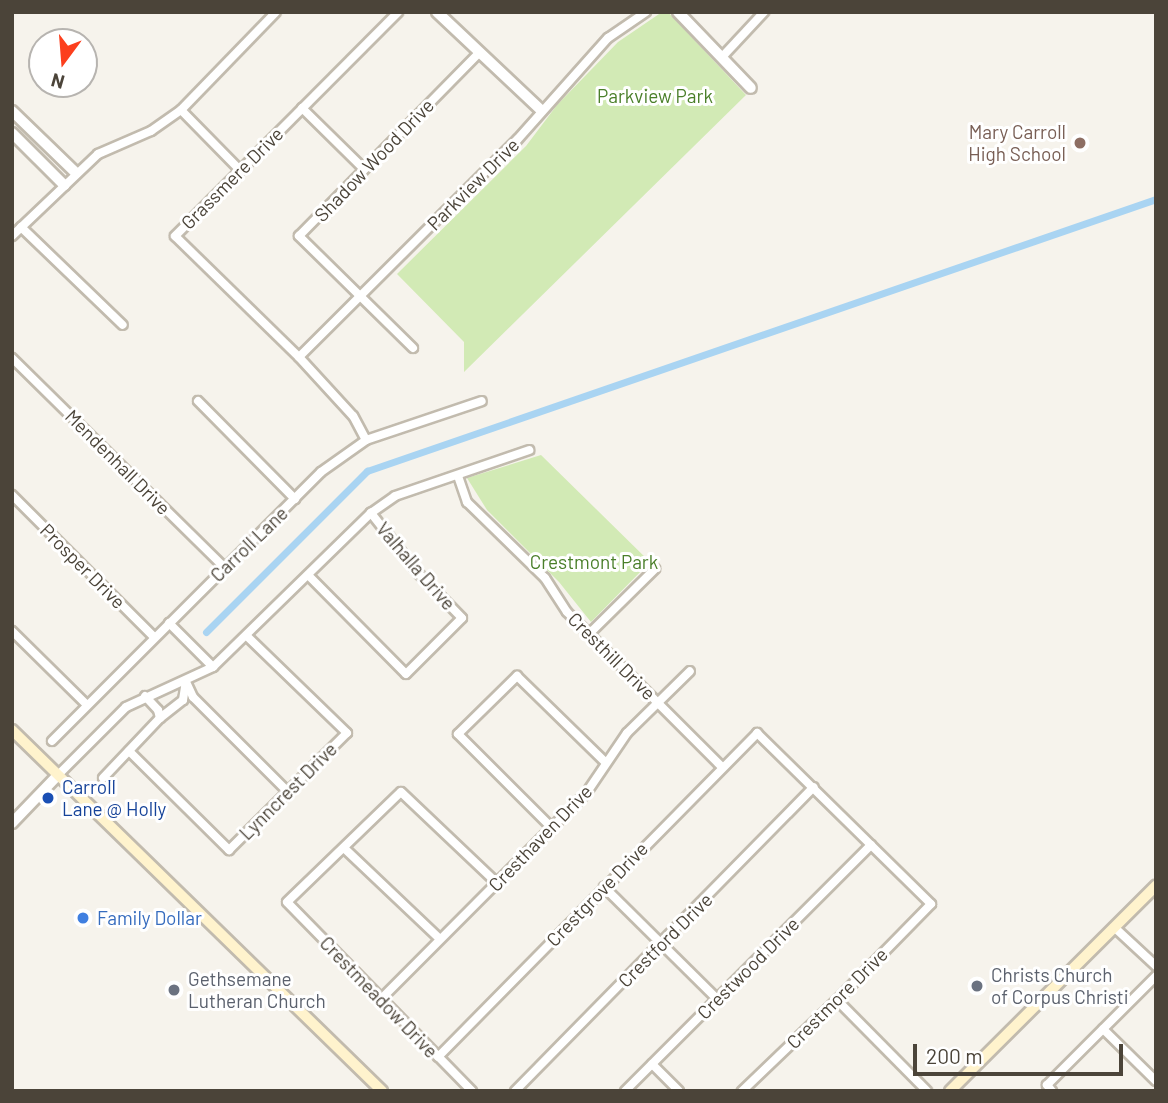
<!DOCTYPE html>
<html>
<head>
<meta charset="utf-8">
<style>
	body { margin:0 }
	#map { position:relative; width:1168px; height:1103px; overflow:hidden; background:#f6f3ec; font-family:Barlow,sans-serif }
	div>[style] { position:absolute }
	.green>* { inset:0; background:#d2eab5 }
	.canal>* { height:7px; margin:-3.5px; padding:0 3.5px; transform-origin:3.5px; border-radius:3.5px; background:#a9d4f2 }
	.roads { filter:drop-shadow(2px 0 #c2bbae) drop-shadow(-2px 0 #c2bbae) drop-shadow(0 2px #c2bbae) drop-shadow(0 -2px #c2bbae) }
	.minor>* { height:8px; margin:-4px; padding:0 4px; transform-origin:4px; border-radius:4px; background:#fff }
	.tertiary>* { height:10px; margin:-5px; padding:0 5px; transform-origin:5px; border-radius:5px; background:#fff }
	.secondary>* { height:10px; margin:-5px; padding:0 5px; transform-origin:5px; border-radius:5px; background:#fff3cd }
	.dots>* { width:19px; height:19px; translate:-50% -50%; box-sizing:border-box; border:4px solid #fff; border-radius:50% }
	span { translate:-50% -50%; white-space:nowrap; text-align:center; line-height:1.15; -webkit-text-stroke:6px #fff; paint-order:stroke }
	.park-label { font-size:19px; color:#4a7f2a }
	.education-label { font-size:19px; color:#785e54 }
	.right { translate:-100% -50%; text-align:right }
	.street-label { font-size:19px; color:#4b4439 }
	.transit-label { font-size:19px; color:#164399 }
	.left { translate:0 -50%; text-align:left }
	.shop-label { font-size:19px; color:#366cbe }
	.worship-label { font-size:19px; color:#5b616d }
	.frame { position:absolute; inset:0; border:14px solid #4b4439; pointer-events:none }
	.north { position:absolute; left:28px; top:28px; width:70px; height:70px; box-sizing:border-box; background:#fff; border:2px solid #b7b4b0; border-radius:50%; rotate:196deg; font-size:19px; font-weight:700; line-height:28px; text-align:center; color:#4b4439 }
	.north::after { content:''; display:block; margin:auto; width:24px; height:32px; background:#fc3f1d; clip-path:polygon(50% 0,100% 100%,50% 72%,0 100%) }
	.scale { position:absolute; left:913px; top:1044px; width:210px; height:32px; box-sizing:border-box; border:4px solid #4b4439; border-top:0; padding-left:9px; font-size:21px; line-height:24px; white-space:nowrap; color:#4b4439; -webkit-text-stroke:5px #fff; paint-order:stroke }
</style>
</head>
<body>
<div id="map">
	<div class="green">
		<div style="clip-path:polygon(662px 12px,668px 12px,746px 95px,464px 372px,464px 342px,397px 274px,526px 146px,557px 105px,618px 42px)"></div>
		<div style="clip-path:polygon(541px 455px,650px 562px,591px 622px,559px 582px,487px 510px,467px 478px)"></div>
	</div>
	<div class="canal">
		<div style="left:206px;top:632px;width:228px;rotate:-45deg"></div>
		<div style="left:367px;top:471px;width:835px;rotate:-19.02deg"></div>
	</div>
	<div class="roads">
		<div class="minor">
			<div style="left:722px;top:57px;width:62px;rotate:-47deg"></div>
			<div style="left:302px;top:108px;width:86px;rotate:44.5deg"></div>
			<div style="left:181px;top:110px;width:83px;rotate:45.5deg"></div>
			<div style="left:21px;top:227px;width:141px;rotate:43.9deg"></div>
			<div style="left:12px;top:236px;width:119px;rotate:-43.6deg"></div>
			<div style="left:98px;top:154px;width:58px;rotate:-23.5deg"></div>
			<div style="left:151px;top:131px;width:37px;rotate:-35deg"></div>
			<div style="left:181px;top:110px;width:136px;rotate:-45.9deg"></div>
			<div style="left:413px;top:348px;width:160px;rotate:-135.5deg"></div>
			<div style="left:299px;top:236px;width:257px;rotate:-45.5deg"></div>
			<div style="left:299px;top:357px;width:308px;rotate:-44.9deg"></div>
			<div style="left:517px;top:140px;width:137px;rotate:-48.3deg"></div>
			<div style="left:608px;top:38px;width:46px;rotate:-34.4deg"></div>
			<div style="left:12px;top:358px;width:298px;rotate:44.6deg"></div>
			<div style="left:198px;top:401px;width:138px;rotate:45.3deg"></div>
			<div style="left:366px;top:440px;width:27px;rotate:-118deg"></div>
			<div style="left:353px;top:416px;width:80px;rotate:-132.5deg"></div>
			<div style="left:299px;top:357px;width:173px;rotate:-135.7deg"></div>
			<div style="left:175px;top:236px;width:316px;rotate:-45.1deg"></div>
			<div style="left:458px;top:476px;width:28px;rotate:71deg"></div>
			<div style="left:467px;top:502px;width:109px;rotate:44.3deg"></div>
			<div style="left:545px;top:578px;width:40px;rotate:57.1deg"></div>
			<div style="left:567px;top:612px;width:219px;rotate:45deg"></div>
			<div style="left:12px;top:495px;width:201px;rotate:45deg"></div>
			<div style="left:308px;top:575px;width:139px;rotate:45.3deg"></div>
			<div style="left:406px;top:674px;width:79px;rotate:-45deg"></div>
			<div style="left:462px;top:618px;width:62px;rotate:-134.3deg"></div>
			<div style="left:419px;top:574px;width:78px;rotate:-128.2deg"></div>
			<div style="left:169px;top:623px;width:62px;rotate:45deg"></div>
			<div style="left:12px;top:631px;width:105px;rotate:44.6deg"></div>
			<div style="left:589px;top:634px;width:93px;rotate:-44.6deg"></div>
			<div style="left:186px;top:682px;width:17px;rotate:65deg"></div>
			<div style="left:193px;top:697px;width:133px;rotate:45deg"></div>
			<div style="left:160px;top:718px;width:29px;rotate:-38deg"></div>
			<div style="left:183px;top:700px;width:18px;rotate:-81deg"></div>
			<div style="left:52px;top:741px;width:380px;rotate:-45deg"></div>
			<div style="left:321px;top:472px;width:55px;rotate:-35.4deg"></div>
			<div style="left:366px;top:440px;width:122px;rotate:-18.6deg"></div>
			<div style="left:129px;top:751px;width:141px;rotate:44.7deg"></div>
			<div style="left:229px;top:850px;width:166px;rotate:-44.8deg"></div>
			<div style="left:347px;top:733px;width:139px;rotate:-135.9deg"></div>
			<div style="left:58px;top:775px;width:96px;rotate:-45deg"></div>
			<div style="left:126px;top:707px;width:96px;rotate:-24.7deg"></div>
			<div style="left:213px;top:667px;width:221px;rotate:-44.3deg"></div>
			<div style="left:371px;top:513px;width:29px;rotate:-35deg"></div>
			<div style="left:395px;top:496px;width:142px;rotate:-18.9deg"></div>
			<div style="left:103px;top:778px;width:83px;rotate:-46.5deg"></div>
			<div style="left:160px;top:718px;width:8px;rotate:-104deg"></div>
			<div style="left:158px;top:710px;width:19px;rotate:-133deg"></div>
			<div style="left:552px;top:828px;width:133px;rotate:-135deg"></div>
			<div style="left:458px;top:734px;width:83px;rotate:-44.5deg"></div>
			<div style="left:517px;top:676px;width:124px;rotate:44.3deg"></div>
			<div style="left:344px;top:848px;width:132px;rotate:43.5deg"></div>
			<div style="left:604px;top:887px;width:161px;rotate:44.7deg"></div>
			<div style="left:1114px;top:927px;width:57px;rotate:42.9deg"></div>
			<div style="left:381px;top:999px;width:292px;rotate:-45.1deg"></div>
			<div style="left:587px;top:792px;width:71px;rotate:-55.9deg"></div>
			<div style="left:627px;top:733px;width:88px;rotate:-44.5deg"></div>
			<div style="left:837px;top:1000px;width:128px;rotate:45.3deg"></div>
			<div style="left:1103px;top:1029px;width:74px;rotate:44.5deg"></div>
			<div style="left:438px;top:1057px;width:455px;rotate:-45.4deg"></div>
			<div style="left:757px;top:733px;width:244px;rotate:44.5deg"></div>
			<div style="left:931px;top:904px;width:134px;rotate:134.4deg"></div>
			<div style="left:837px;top:1000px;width:132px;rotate:136.2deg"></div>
			<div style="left:652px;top:1064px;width:38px;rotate:45deg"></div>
			<div style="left:472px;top:1091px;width:264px;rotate:-134.4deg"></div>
			<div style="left:287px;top:902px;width:158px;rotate:-44deg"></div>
			<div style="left:401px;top:792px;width:132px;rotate:43.5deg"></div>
			<div style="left:515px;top:1091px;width:426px;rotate:-45.5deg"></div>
			<div style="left:625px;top:1091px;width:348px;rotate:-45deg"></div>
			<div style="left:1052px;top:1091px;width:8px;rotate:-130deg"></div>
			<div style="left:1047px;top:1085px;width:154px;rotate:-45deg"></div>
		</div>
		<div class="tertiary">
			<div style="left:437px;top:12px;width:143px;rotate:43.3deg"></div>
			<div style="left:678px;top:12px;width:105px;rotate:46.2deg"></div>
			<div style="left:12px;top:111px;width:89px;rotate:44.1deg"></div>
			<div style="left:12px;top:133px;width:74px;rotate:45deg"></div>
			<div style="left:12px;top:823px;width:66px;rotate:-46.2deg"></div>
		</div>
		<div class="secondary">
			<div style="left:12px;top:730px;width:517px;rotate:44.29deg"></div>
			<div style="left:950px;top:1091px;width:291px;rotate:-44.9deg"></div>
		</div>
	</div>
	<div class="dots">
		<div style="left:1080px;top:143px;background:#8d6e63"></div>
		<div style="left:48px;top:798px;background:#1a4fb4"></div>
		<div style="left:83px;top:918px;background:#3f7fe0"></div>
		<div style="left:977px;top:986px;background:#6b7280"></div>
		<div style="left:174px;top:990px;background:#6b7280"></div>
	</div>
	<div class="park-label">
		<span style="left:655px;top:96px">Parkview Park</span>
		<span style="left:594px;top:562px">Crestmont Park</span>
	</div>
	<div class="education-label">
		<span class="right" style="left:1066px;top:143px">Mary Carroll<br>High School</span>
	</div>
	<div class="street-label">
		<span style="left:374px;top:160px;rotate:-46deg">Shadow Wood Drive</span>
		<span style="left:232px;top:178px;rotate:-45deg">Grassmere Drive</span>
		<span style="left:473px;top:184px;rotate:-45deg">Parkview Drive</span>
		<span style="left:118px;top:462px;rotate:45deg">Mendenhall Drive</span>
		<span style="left:249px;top:544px;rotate:-44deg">Carroll Lane</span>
		<span style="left:83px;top:566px;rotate:45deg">Prosper Drive</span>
		<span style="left:416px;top:566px;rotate:49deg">Valhalla Drive</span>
		<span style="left:612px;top:656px;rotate:45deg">Cresthill Drive</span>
		<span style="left:288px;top:791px;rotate:-45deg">Lynncrest Drive</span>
		<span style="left:540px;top:838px;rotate:-46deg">Cresthaven Drive</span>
		<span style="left:597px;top:894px;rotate:-46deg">Crestgrove Drive</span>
		<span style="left:665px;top:940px;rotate:-45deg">Crestford Drive</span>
		<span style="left:748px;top:968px;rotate:-45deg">Crestwood Drive</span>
		<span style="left:379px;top:997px;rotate:46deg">Crestmeadow Drive</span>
		<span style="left:837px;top:998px;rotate:-45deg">Crestmore Drive</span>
	</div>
	<div class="transit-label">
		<span class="left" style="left:62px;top:798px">Carroll<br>Lane @ Holly</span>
	</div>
	<div class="shop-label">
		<span class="left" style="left:97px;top:918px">Family Dollar</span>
	</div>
	<div class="worship-label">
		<span class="left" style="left:991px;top:986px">Christs Church<br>of Corpus Christi</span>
		<span class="left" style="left:188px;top:990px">Gethsemane<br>Lutheran Church</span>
	</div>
	<div class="frame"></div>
	<div class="north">N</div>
	<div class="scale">200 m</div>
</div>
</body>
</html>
